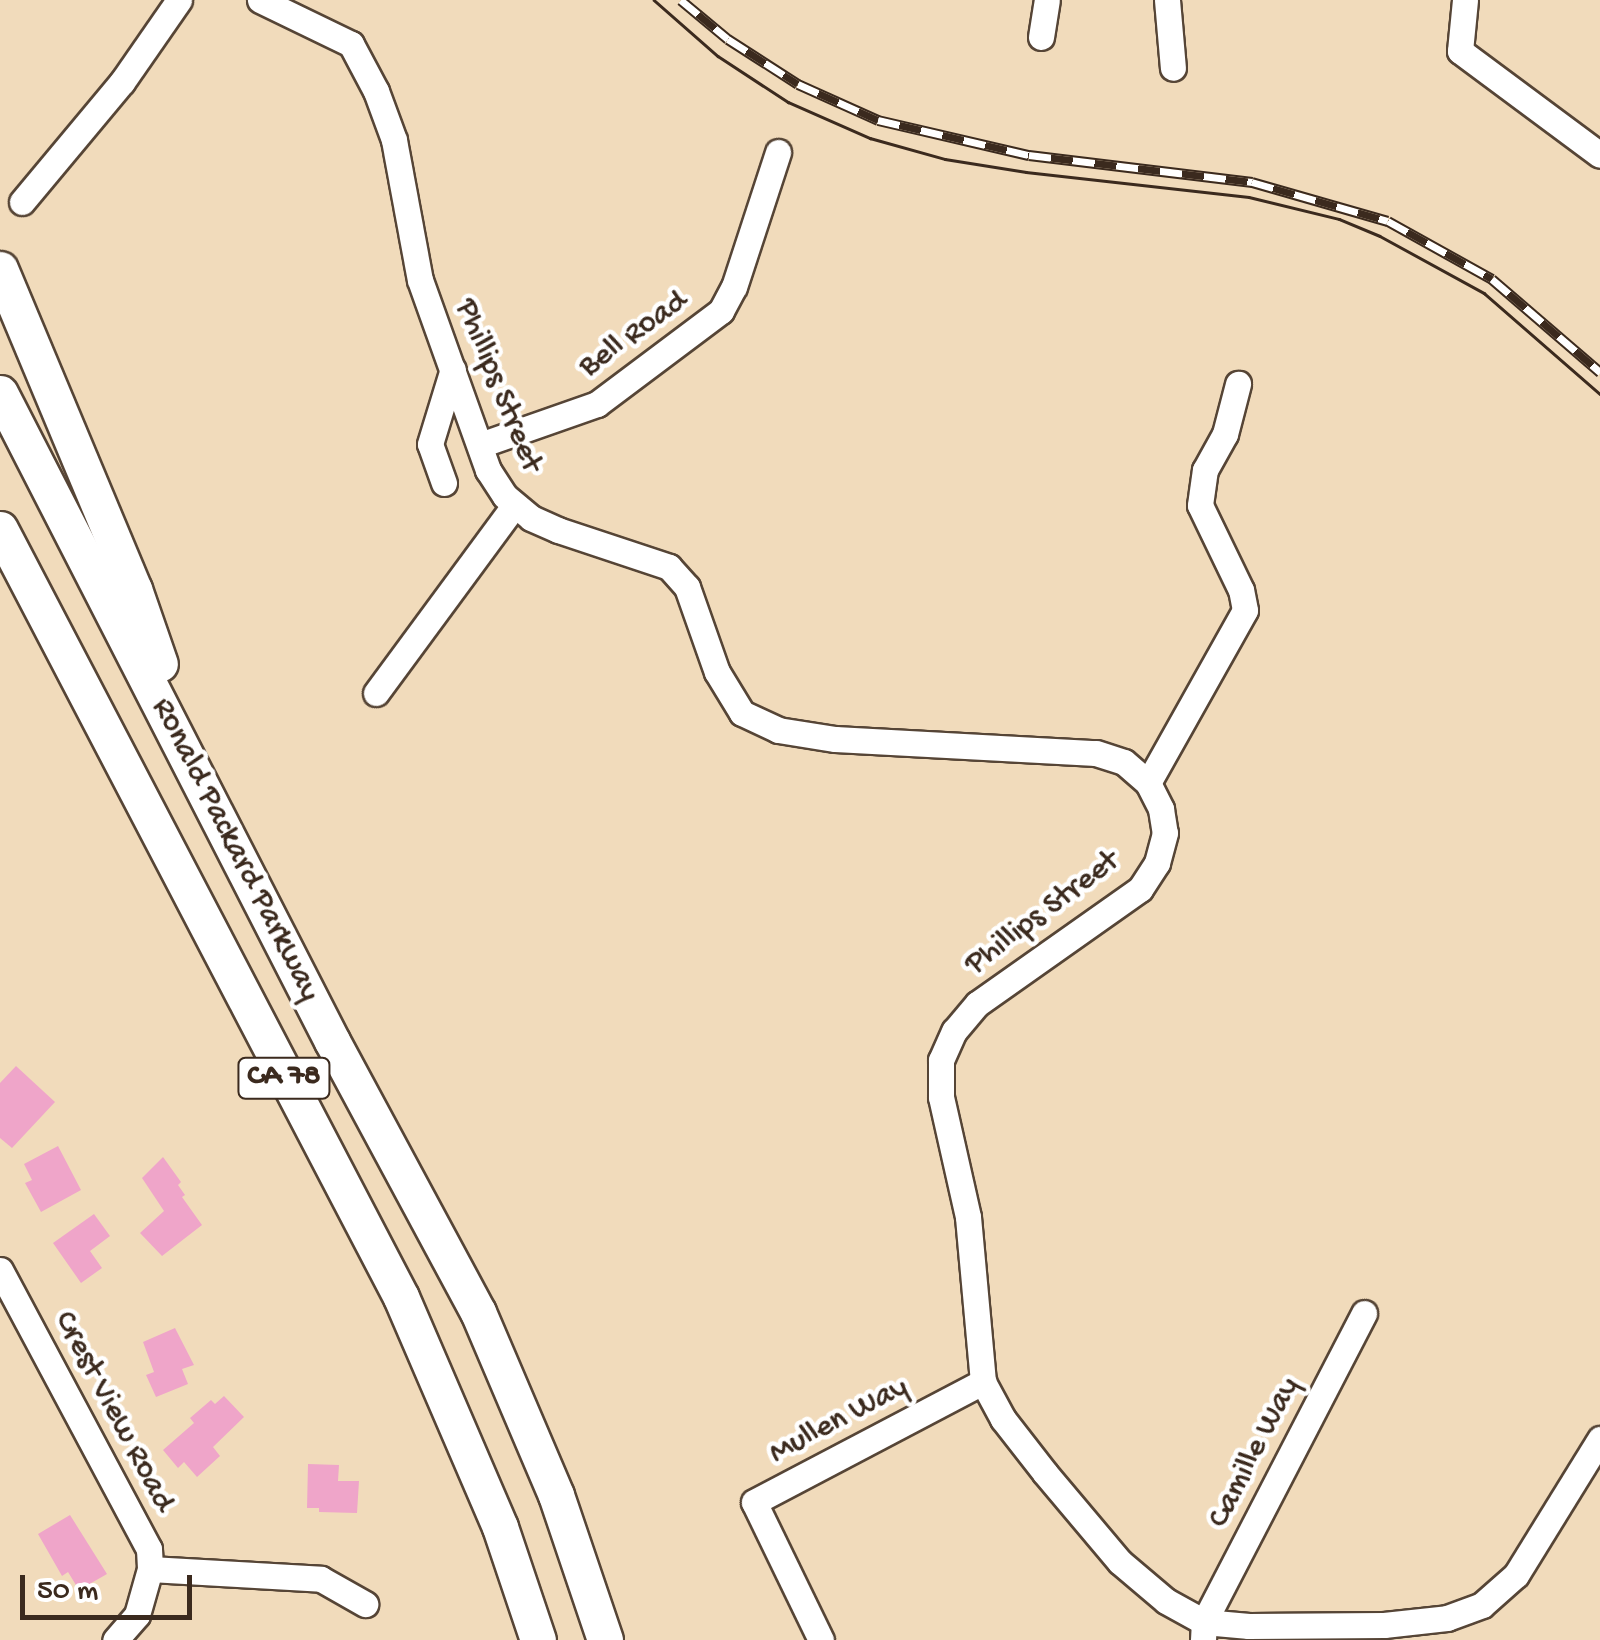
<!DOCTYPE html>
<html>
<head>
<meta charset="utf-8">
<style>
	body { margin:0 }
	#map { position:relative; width:1600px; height:1640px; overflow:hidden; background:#f1dbbb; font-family:"Gochi Hand",sans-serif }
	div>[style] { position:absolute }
	.building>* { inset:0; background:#efa5c9 }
	.roads { filter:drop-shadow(2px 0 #564536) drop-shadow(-2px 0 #564536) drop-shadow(0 2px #564536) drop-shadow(0 -2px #564536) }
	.minor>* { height:25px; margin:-12.5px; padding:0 12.5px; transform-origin:12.5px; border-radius:12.5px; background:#fff }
	.highway>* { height:35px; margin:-17.5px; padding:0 17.5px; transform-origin:17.5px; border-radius:17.5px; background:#fff }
	.tram>* { height:2.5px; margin:-1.25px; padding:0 1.25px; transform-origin:1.25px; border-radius:1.25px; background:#3b2a1e }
	.rail>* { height:11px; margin-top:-5.5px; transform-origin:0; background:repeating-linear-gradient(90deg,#fff 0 22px,#3b2a1e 0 44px); box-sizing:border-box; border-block:2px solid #3b2a1e }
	span { translate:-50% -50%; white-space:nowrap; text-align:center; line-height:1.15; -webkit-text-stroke:9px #fff; paint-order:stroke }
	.shield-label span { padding:2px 8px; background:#fff; border:2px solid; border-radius:8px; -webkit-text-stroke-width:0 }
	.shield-label { font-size:30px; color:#3b2a1e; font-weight:700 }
	.street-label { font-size:32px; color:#3b2a1e }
	.scale { position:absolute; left:20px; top:1575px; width:172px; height:45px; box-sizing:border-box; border:5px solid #3b2a1e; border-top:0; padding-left:12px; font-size:30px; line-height:35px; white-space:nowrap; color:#3b2a1e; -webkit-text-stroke:8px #fff; paint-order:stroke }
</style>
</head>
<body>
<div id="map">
	<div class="building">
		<div style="clip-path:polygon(16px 1066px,55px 1102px,12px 1148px,0 1138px,0 1083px)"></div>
		<div style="clip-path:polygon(58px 1146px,81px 1190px,41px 1212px,25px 1183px,32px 1180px,24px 1164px)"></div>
		<div style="clip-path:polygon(163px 1157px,181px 1182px,178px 1185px,185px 1195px,182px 1197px,202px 1225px,162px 1256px,140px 1233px,164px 1211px,142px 1178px)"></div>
		<div style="clip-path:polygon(94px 1214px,110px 1236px,90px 1251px,102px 1268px,81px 1283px,53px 1243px)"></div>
		<div style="clip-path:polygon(175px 1328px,194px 1365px,182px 1369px,188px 1384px,156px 1397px,146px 1375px,154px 1372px,143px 1342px)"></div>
		<div style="clip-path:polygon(224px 1396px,244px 1417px,213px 1447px,220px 1456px,197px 1477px,184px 1462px,178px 1468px,163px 1450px,194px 1423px,190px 1418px,211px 1400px,215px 1404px)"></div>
		<div style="clip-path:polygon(308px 1464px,339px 1465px,338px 1481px,359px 1481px,357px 1513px,319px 1512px,319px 1508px,307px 1508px)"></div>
		<div style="clip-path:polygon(70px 1515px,107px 1574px,79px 1590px,68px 1572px,62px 1576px,38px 1534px)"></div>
	</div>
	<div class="roads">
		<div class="minor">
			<div style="left:260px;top:0;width:101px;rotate:25.8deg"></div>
			<div style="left:351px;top:44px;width:53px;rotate:62deg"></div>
			<div style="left:376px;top:91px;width:52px;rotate:69.8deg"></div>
			<div style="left:394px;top:140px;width:142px;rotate:79.5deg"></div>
			<div style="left:420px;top:280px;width:202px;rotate:70.3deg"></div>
			<div style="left:488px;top:470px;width:31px;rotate:57deg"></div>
			<div style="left:505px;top:496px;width:34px;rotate:40deg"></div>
			<div style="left:531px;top:518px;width:30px;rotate:24deg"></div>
			<div style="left:558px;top:530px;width:117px;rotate:18.4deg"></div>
			<div style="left:669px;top:567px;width:27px;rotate:48deg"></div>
			<div style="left:687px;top:587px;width:90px;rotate:70.6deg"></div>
			<div style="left:717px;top:672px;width:48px;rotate:58.6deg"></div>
			<div style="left:742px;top:713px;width:40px;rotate:25deg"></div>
			<div style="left:778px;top:730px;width:58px;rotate:9deg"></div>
			<div style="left:835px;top:739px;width:261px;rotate:3.1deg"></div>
			<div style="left:1096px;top:753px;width:29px;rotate:18deg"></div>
			<div style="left:1124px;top:762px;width:32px;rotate:41deg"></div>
			<div style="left:1148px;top:783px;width:29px;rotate:63deg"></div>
			<div style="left:1161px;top:809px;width:24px;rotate:81deg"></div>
			<div style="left:1165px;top:833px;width:31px;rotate:105deg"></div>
			<div style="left:1157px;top:863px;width:31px;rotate:123deg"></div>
			<div style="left:1140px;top:889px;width:199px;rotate:144.8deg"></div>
			<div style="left:977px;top:1004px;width:35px;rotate:130deg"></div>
			<div style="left:954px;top:1031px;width:32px;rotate:114deg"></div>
			<div style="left:941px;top:1060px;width:37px;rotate:90deg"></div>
			<div style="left:941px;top:1097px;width:123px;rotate:77.3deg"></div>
			<div style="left:968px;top:1217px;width:166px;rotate:84.8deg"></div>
			<div style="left:983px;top:1382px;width:42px;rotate:61.6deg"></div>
			<div style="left:1003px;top:1419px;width:68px;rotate:52.1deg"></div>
			<div style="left:1045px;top:1473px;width:116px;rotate:49.9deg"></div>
			<div style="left:1120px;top:1562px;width:60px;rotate:40.3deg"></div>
			<div style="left:1166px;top:1601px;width:43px;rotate:28.9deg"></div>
			<div style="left:1204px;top:1622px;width:45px;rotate:5.1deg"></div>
			<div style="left:1249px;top:1626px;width:135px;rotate:-0.4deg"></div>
			<div style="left:1384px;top:1625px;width:63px;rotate:-6.3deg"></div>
			<div style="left:1447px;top:1618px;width:37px;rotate:-20deg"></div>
			<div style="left:1482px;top:1605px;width:45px;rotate:-41.4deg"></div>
			<div style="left:1516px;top:1575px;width:160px;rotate:-58.3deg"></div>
			<div style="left:1167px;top:0;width:68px;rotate:85deg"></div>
			<div style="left:1465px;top:0;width:51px;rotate:95.6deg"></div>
			<div style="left:1460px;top:51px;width:174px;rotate:36.6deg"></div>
			<div style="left:1041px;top:37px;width:37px;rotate:-81deg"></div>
			<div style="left:22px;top:202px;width:156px;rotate:-50.2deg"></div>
			<div style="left:122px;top:82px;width:100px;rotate:-55.2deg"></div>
			<div style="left:480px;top:445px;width:124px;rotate:-19.3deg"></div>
			<div style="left:597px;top:404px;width:155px;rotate:-36.9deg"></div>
			<div style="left:721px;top:311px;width:27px;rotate:-62deg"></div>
			<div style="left:734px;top:287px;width:142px;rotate:-71.9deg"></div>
			<div style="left:444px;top:483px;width:41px;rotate:-109.7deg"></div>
			<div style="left:430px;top:444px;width:78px;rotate:-73deg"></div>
			<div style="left:376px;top:693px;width:232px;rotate:-53.6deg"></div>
			<div style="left:1148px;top:783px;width:198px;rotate:-60.7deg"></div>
			<div style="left:1245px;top:610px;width:20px;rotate:-101deg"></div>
			<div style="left:1241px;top:590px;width:94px;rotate:-115.8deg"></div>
			<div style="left:1200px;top:505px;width:35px;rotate:-82deg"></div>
			<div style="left:1205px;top:470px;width:41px;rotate:-60.9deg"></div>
			<div style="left:1225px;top:434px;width:52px;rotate:-75.4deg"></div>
			<div style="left:0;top:1270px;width:316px;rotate:61.9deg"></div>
			<div style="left:149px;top:1549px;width:20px;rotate:87deg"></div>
			<div style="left:150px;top:1569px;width:48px;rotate:105.8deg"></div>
			<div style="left:137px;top:1615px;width:33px;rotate:131deg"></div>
			<div style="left:150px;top:1569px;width:171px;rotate:3.3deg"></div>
			<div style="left:321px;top:1579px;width:51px;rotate:29.6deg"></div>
			<div style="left:821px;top:1640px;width:153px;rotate:-115.9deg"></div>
			<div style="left:754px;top:1502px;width:259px;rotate:-27.7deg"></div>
			<div style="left:1203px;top:1640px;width:18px;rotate:-87deg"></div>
			<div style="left:1204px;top:1622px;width:348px;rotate:-62.6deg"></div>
		</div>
		<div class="highway">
			<div style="left:0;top:269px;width:347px;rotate:67.3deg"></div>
			<div style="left:134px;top:589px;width:79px;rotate:70.9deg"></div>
			<div style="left:0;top:393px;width:728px;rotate:62.87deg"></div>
			<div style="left:332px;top:1041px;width:308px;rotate:61.7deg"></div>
			<div style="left:478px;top:1312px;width:199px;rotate:66.9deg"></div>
			<div style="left:556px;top:1495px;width:153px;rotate:71.3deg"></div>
			<div style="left:0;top:529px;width:866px;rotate:62.43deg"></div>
			<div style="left:401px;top:1297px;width:250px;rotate:66.7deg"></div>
			<div style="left:500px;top:1527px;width:119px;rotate:71.4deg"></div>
		</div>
	</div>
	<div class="tram">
		<div style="left:654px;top:0;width:85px;rotate:41.2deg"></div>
		<div style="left:718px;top:56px;width:84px;rotate:33.3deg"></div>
		<div style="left:788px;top:102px;width:90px;rotate:23.7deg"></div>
		<div style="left:870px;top:138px;width:78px;rotate:15.6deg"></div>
		<div style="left:945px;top:159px;width:82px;rotate:9.1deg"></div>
		<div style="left:1026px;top:172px;width:224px;rotate:6.4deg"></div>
		<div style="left:1249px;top:197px;width:93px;rotate:13.7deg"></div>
		<div style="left:1339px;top:219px;width:44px;rotate:22.5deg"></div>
		<div style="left:1380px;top:236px;width:119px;rotate:28.7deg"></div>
		<div style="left:1484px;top:293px;width:154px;rotate:41deg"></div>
	</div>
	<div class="rail">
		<div style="left:681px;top:0;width:61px;rotate:39.7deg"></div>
		<div style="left:728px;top:39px;width:83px;rotate:32.7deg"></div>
		<div style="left:798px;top:84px;width:88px;rotate:24.2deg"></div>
		<div style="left:878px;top:120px;width:155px;rotate:13.1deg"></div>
		<div style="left:1029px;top:155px;width:225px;rotate:6.9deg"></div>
		<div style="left:1252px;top:182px;width:141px;rotate:16deg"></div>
		<div style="left:1388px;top:221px;width:119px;rotate:29.1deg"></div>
		<div style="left:1492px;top:279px;width:143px;rotate:40.7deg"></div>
	</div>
	<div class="shield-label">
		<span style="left:284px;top:1078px">CA 78</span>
	</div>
	<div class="street-label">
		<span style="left:634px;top:335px;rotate:-36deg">Bell Road</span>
		<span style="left:497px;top:386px;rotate:68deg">Phillips Street</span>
		<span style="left:235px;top:850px;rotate:63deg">Ronald Packard Parkway</span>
		<span style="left:1043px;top:914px;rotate:-37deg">Phillips Street</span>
		<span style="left:113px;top:1412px;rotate:62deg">Crest View Road</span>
		<span style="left:839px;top:1421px;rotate:-28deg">Mullen Way</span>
		<span style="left:1255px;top:1453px;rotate:-63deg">Camille Way</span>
	</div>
	<div class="scale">50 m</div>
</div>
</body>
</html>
